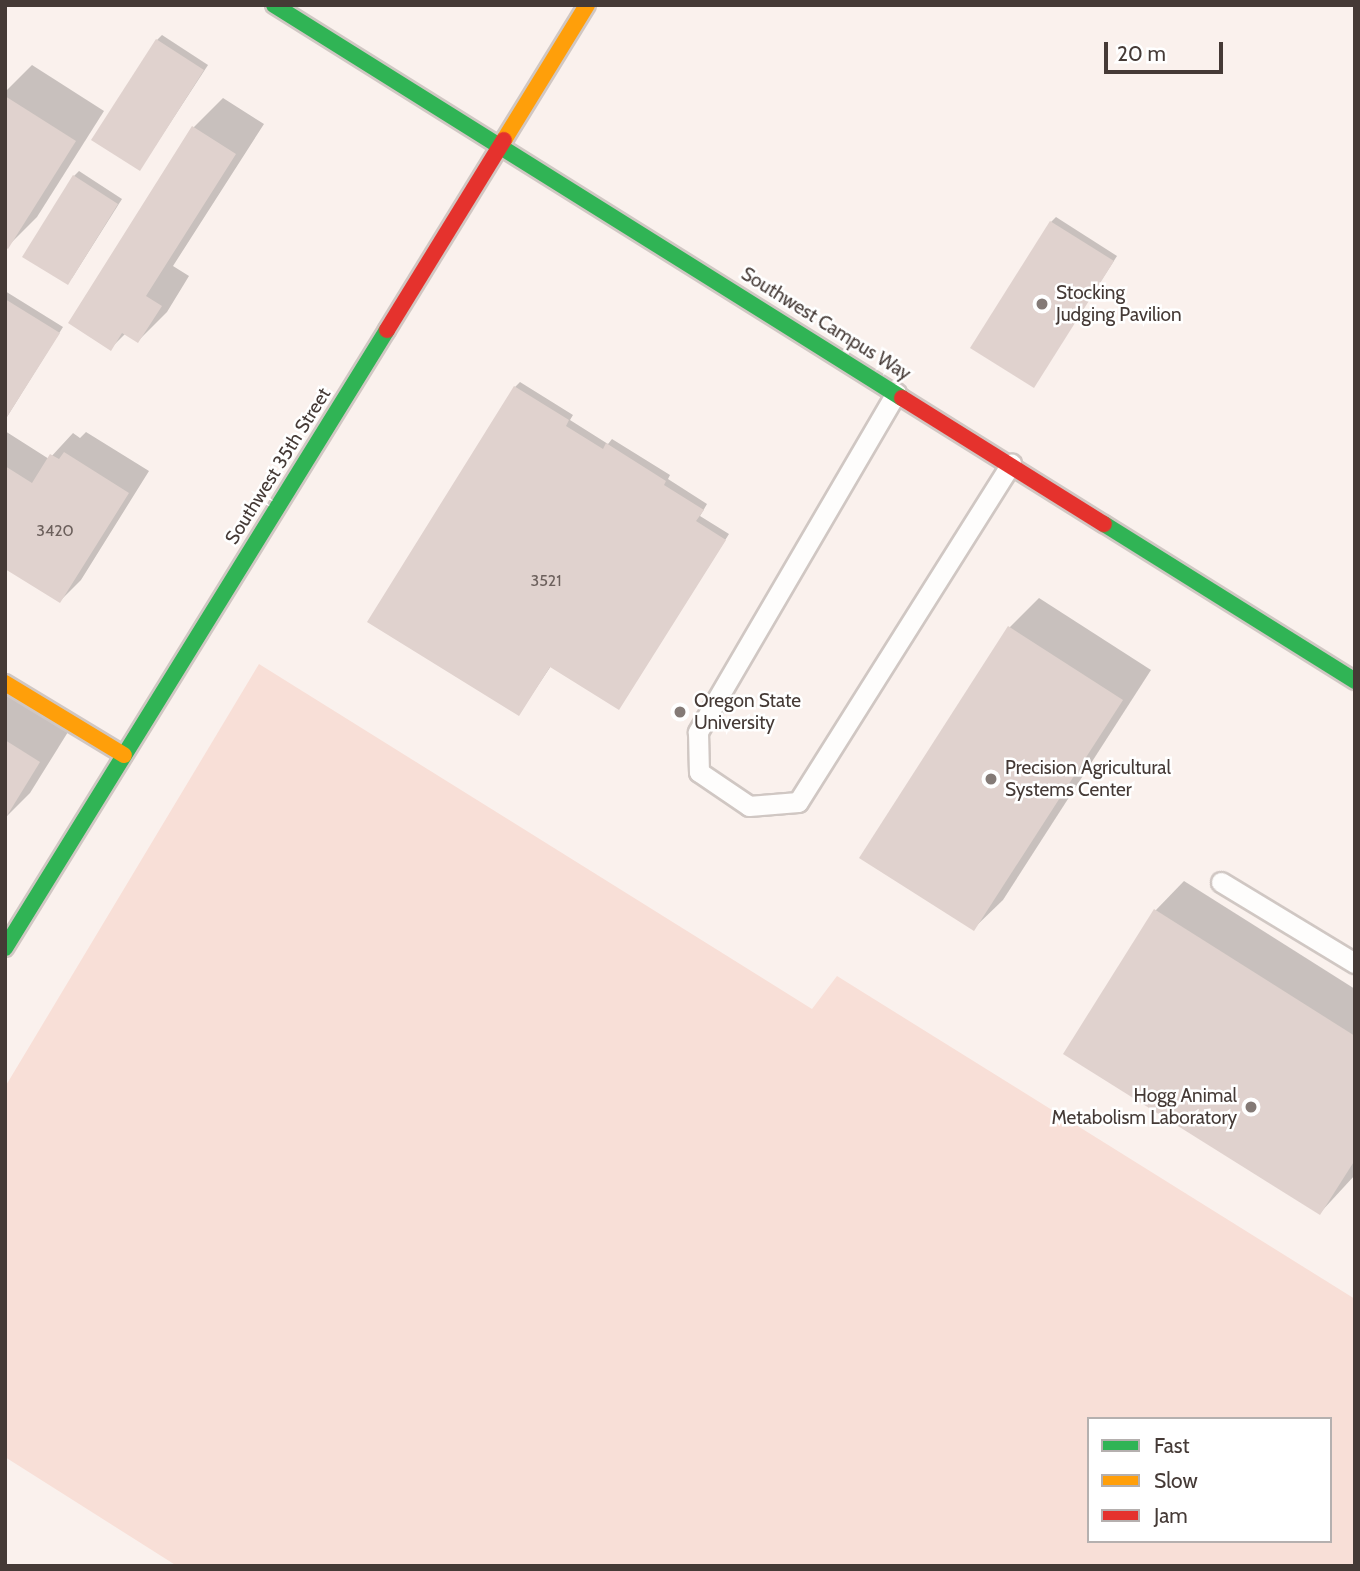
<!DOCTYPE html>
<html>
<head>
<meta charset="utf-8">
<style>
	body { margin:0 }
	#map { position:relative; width:1360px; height:1571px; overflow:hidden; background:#faf1ed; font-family:Cabin,sans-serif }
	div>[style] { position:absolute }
	.green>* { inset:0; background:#f8dfd7 }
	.shadow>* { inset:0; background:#0003 }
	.building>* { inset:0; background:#e0d2ce }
	.roads { filter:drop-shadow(2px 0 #d0c7c3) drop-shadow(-2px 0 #d0c7c3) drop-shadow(0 2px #d0c7c3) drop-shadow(0 -2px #d0c7c3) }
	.lane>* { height:19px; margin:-9.5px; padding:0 9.5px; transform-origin:9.5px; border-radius:9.5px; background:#fefdfc }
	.fast>* { height:16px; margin:-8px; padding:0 8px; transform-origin:8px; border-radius:8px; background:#30b455 }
	.slow>* { height:16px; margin:-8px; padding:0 8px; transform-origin:8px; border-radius:8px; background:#ff9f0a }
	.jam>* { height:16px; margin:-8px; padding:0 8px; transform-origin:8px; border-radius:8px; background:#e5322d }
	.dots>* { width:19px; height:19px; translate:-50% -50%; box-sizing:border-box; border:4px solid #fff; border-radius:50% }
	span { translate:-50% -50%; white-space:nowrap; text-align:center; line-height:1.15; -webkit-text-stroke:5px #fff; paint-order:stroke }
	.number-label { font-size:16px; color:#6c605c }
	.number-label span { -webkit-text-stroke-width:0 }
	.poi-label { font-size:19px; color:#453a36 }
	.left { translate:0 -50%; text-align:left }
	.right { translate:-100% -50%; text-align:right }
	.street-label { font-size:19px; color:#453a36 }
	.frame { position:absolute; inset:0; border:7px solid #453a36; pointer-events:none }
	.legend { position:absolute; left:1087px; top:1417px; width:245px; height:126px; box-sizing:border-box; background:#fff; border:2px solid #b5b0af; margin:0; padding:9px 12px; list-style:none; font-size:21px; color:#453a36 }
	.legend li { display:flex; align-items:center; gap:14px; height:35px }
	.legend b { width:35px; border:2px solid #b5b0af }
	.scale { position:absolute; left:1104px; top:42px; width:119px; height:32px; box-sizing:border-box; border:4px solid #453a36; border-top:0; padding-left:9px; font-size:21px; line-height:24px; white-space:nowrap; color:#453a36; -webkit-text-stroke:5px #fff; paint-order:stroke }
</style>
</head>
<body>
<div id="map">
	<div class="green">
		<div style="clip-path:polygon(evenodd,259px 664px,812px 1009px,837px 976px,1355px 1299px,1355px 1566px,177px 1566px,5px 1457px,5px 1087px,259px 664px,1089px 1419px,1330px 1419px,1330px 1541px,1089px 1541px,1089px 1419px)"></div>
	</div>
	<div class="shadow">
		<div style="clip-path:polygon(162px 35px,208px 65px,144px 163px,157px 40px)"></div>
		<div style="clip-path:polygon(32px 65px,104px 111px,37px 217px,8px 246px,5px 92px)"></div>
		<div style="clip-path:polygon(223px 98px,264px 124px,173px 266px,189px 276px,167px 312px,138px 341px,126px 333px,110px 349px,70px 323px,194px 127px)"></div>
		<div style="clip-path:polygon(79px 171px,122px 199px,72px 278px,74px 176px)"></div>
		<div style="clip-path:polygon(1056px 217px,1117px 256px,1034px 385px,1051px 222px)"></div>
		<div style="clip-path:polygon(5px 291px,63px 327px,5px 420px)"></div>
		<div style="clip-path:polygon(520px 382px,573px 415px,570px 420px,608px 444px,612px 439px,670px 475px,668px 479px,707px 504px,700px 516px,729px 534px,619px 708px,551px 666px,519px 714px,515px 387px)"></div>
		<div style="clip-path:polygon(5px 431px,49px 459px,73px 433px,80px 438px,86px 432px,149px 471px,81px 580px,60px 601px,5px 567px)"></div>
		<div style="clip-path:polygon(1039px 598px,1151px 670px,1003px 900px,973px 929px,862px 857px,1010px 627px)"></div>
		<div style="clip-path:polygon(5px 693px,68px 732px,30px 793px,5px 818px)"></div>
		<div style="clip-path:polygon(1184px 881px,1355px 989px,1355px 1175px,1320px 1213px,1155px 911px)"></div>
	</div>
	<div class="building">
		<div style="clip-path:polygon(156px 39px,204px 70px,140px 171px,91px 140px)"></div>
		<div style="clip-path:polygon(5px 96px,76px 141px,8px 249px,5px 247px)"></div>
		<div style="clip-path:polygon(192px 126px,236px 154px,146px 296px,162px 306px,138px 343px,122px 333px,111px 351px,68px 323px)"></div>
		<div style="clip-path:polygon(73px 175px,118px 204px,68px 285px,22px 257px)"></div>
		<div style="clip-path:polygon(1050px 221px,1114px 261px,1034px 388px,970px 348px)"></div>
		<div style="clip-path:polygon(5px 299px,60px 333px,5px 420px)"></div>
		<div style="clip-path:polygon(514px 386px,569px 420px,566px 426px,603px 449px,606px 443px,666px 481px,664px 485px,704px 510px,696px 521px,726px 540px,619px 710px,550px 667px,519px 716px,367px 622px)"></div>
		<div style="clip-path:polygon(64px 452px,129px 493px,60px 603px,5px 569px,5px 466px,32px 483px,50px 454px,59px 459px)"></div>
		<div style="clip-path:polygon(1008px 626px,1123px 700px,974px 931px,859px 858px)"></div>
		<div style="clip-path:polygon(5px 740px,40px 762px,5px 819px)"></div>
		<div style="clip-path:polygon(1154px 909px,1355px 1036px,1355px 1160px,1320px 1215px,1063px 1054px)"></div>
	</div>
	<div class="roads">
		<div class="lane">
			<div style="left:896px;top:393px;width:393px;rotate:120.3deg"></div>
			<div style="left:698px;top:732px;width:40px;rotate:88.6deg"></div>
			<div style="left:699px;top:772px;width:60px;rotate:34.2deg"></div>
			<div style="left:749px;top:806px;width:49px;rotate:-4.7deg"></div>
			<div style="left:798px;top:802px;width:400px;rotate:-57.8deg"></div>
			<div style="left:1221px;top:882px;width:157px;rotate:31.2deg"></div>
		</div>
		<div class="fast">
			<div style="left:274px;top:5px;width:741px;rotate:32.04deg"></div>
			<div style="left:1104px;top:524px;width:296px;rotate:32deg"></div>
			<div style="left:5px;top:948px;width:727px;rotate:-58.28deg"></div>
		</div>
		<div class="slow">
			<div style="left:504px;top:140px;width:158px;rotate:-58.4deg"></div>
			<div style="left:5px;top:683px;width:139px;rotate:31.2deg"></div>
		</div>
		<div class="jam">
			<div style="left:387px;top:330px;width:223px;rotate:-58.4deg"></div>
			<div style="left:902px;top:398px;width:238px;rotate:32deg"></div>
		</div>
	</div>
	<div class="dots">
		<div style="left:1042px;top:304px;background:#847a76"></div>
		<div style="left:680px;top:712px;background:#847a76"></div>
		<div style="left:991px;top:779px;background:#847a76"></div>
		<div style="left:1251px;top:1107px;background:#847a76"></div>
	</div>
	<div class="number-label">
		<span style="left:55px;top:531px">3420</span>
		<span style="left:546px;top:581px">3521</span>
	</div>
	<div class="poi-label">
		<span class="left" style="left:1056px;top:304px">Stocking<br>Judging Pavilion</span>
		<span class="left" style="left:694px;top:712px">Oregon State<br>University</span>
		<span class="left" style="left:1005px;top:779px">Precision Agricultural<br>Systems Center</span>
		<span class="right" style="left:1237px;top:1107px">Hogg Animal<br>Metabolism Laboratory</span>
	</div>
	<div class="street-label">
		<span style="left:826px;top:324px;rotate:32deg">Southwest Campus Way</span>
		<span style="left:278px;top:466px;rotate:-58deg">Southwest 35th Street</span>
	</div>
	<div class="frame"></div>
	<ul class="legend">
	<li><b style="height:9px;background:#30b455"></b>Fast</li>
	<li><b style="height:9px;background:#ff9f0a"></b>Slow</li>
	<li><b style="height:9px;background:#e5322d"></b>Jam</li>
	</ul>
	<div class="scale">20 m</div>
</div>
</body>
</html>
